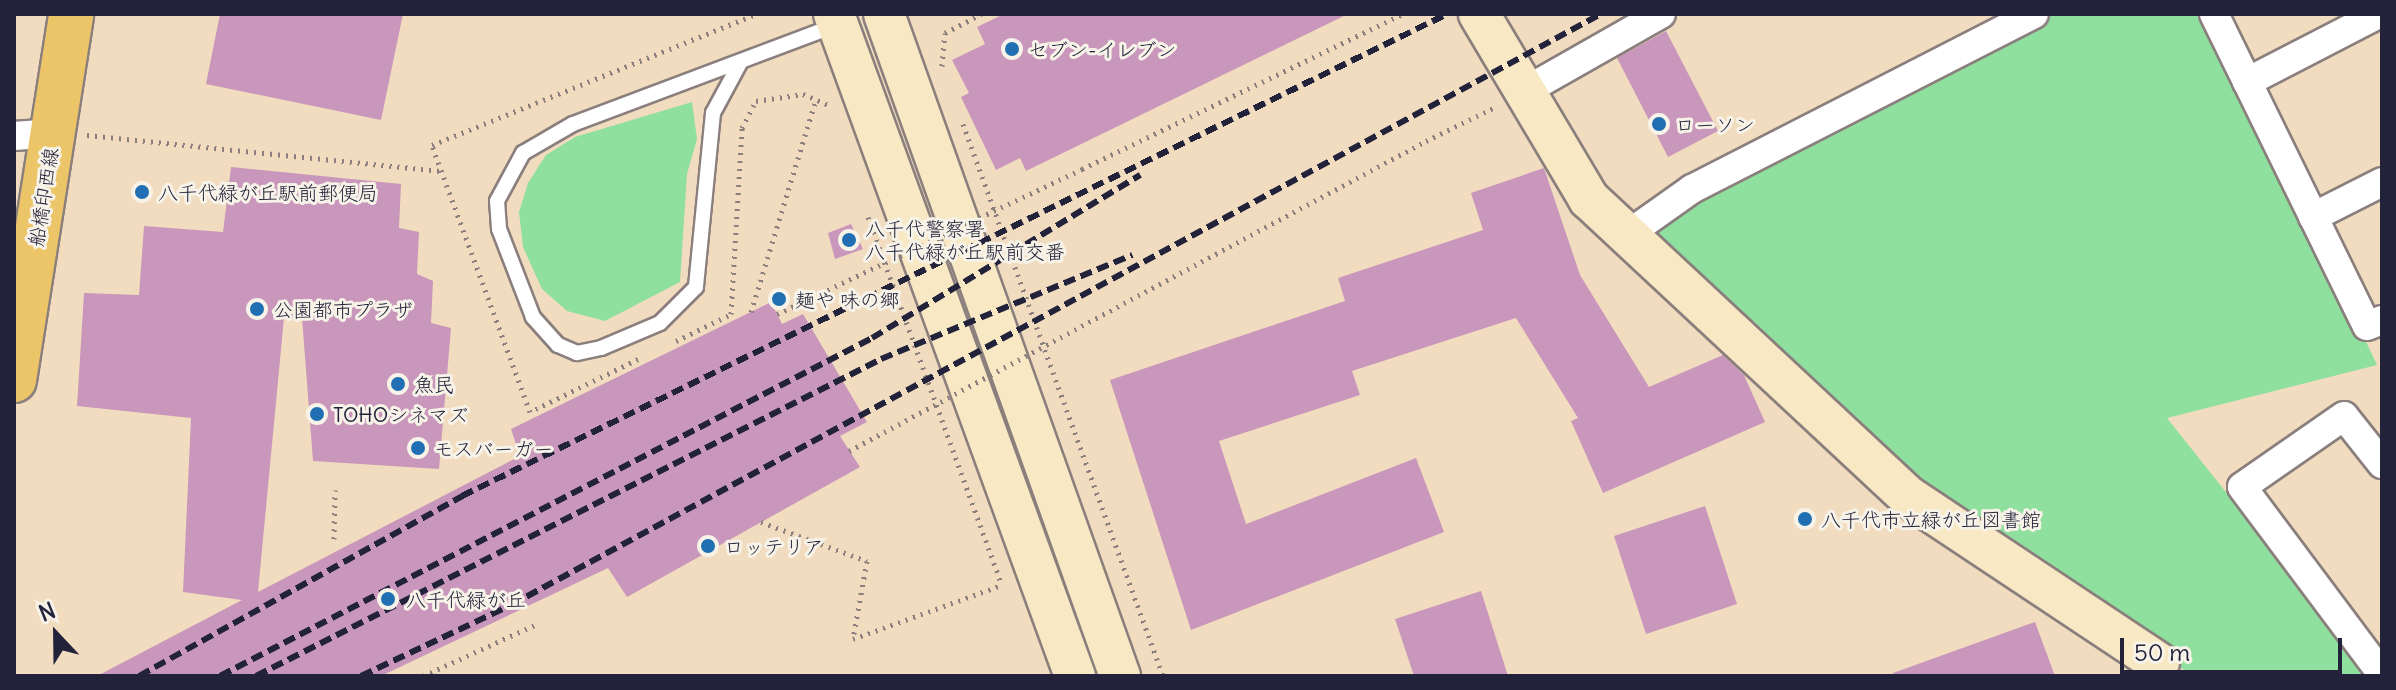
<!DOCTYPE html>
<html>
<head>
<meta charset="utf-8">
<style>
	body { margin:0 }
	#map { position:relative; width:2396px; height:690px; overflow:hidden; background:#f2dcbf; font-family:Delius,"Klee One",sans-serif }
	div>[style] { position:absolute }
	.green>* { inset:0; background:#8fdf9e }
	.building>* { inset:0; background:#c997bb }
	.path>* { height:5px; margin-top:-2.5px; transform-origin:0; background:repeating-linear-gradient(90deg,#8a7f7d 0 2px,transparent 0 8px) }
	.roads { filter:drop-shadow(2px 0 #8a7f7d) drop-shadow(-2px 0 #8a7f7d) drop-shadow(0 2px #8a7f7d) drop-shadow(0 -2px #8a7f7d) }
	.lane>* { height:14px; margin:-7px; padding:0 7px; transform-origin:7px; border-radius:7px; background:#fff }
	.street>* { height:28px; margin:-14px; padding:0 14px; transform-origin:14px; border-radius:14px; background:#fff }
	.secondary>* { height:40px; margin:-20px; padding:0 20px; transform-origin:20px; border-radius:20px; background:#f8e8c3 }
	.primary>* { height:44px; margin:-22px; padding:0 22px; transform-origin:22px; border-radius:22px; background:#edc569 }
	.rail>* { height:6px; margin-top:-3px; transform-origin:0; background:repeating-linear-gradient(90deg,#22223b 0 12px,transparent 0 18px) }
	.path-bridge>* { height:5px; margin-top:-2.5px; transform-origin:0; background:repeating-linear-gradient(90deg,#8a7f7d 0 2px,transparent 0 8px) }
	.dots>* { width:22px; height:22px; translate:-50% -50%; box-sizing:border-box; border:4px solid #f7f3e8; border-radius:50% }
	span { translate:-50% -50%; white-space:nowrap; text-align:center; line-height:1.15; -webkit-text-stroke:6px #f7f3e8; paint-order:stroke }
	.poi-label { font-size:20px; color:#22223b }
	.left { translate:0 -50%; text-align:left }
	.street-label { font-size:20px; color:#22223b }
	.frame { position:absolute; inset:0; border:16px solid #22223b; pointer-events:none }
	.north { position:absolute; left:16px; top:594px; width:80px; height:80px; -webkit-text-stroke:6px #f7f3e8; paint-order:stroke; rotate:338deg; font-size:22px; font-weight:700; line-height:32px; text-align:center; color:#22223b }
	.north::after { content:''; display:block; margin:auto; width:28px; height:36px; background:#22223b; clip-path:polygon(50% 0,100% 100%,50% 72%,0 100%) }
	.scale { position:absolute; left:2120px; top:638px; width:222px; height:36px; box-sizing:border-box; border:4px solid #22223b; border-top:0; padding-left:10px; font-size:24px; line-height:28px; white-space:nowrap; color:#22223b; -webkit-text-stroke:6px #f7f3e8; paint-order:stroke }
</style>
</head>
<body>
<div id="map">
	<div class="green">
		<div style="clip-path:polygon(2040px 14px,2212px 14px,2377px 365px,2167px 418px,2372px 676px,2194px 676px,1909px 497px,1627px 235px)"></div>
		<div style="clip-path:polygon(692px 102px,697px 139px,687px 174px,680px 282px,605px 321px,567px 311px,542px 289px,523px 247px,519px 212px,528px 183px,546px 155px,575px 137px)"></div>
	</div>
	<div class="building">
		<div style="clip-path:polygon(220px 14px,403px 14px,381px 120px,206px 84px)"></div>
		<div style="clip-path:polygon(1004px 14px,1348px 14px,1026px 171px,1020px 158px,996px 170px,961px 97px,969px 93px,952px 60px,985px 44px,977px 27px)"></div>
		<div style="clip-path:polygon(1666px 31px,1718px 131px,1668px 157px,1617px 58px)"></div>
		<div style="clip-path:polygon(231px 167px,401px 184px,399px 228px,419px 232px,417px 274px,433px 281px,431px 323px,451px 328px,439px 469px,313px 461px,302px 318px,284px 318px,258px 592px,520px 456px,511px 429px,771px 302px,782px 324px,803px 314px,867px 422px,840px 436px,860px 467px,627px 597px,608px 568px,381px 676px,97px 676px,242px 600px,183px 592px,191px 418px,77px 406px,84px 293px,139px 295px,144px 226px,223px 232px)"></div>
		<div style="clip-path:polygon(1544px 168px,1580px 275px,1649px 387px,1723px 355px,1744px 375px,1765px 422px,1603px 493px,1571px 421px,1578px 418px,1516px 318px,1352px 371px,1360px 395px,1219px 441px,1246px 524px,1416px 458px,1444px 532px,1191px 630px,1110px 380px,1345px 301px,1338px 278px,1483px 230px,1471px 193px)"></div>
		<div style="clip-path:polygon(851px 224px,863px 249px,835px 259px,828px 233px)"></div>
		<div style="clip-path:polygon(1705px 506px,1737px 604px,1646px 634px,1614px 536px)"></div>
		<div style="clip-path:polygon(1481px 591px,1508px 676px,1414px 676px,1395px 619px)"></div>
		<div style="clip-path:polygon(2035px 622px,2055px 676px,1893px 676px,1893px 673px)"></div>
	</div>
	<div class="path">
		<div style="left:942px;top:66px;width:33px;rotate:-85deg"></div>
		<div style="left:945px;top:33px;width:41px;rotate:-27.8deg"></div>
		<div style="left:963px;top:124px;width:587px;rotate:70.08deg"></div>
		<div style="left:87px;top:135px;width:358px;rotate:5.8deg"></div>
		<div style="left:1426px;top:141px;width:79px;rotate:-26.2deg"></div>
		<div style="left:1082px;top:169px;width:356px;rotate:-25.8deg"></div>
		<div style="left:868px;top:217px;width:389px;rotate:70deg"></div>
		<div style="left:751px;top:312px;width:222px;rotate:-73deg"></div>
		<div style="left:676px;top:341px;width:61px;rotate:-26.1deg"></div>
		<div style="left:731px;top:314px;width:186px;rotate:-86.6deg"></div>
		<div style="left:742px;top:128px;width:30px;rotate:-63deg"></div>
		<div style="left:756px;top:101px;width:48px;rotate:-8.5deg"></div>
		<div style="left:803px;top:94px;width:28px;rotate:23deg"></div>
		<div style="left:638px;top:359px;width:120px;rotate:153.9deg"></div>
		<div style="left:530px;top:412px;width:284px;rotate:-110.2deg"></div>
		<div style="left:432px;top:145px;width:350px;rotate:-22deg"></div>
		<div style="left:761px;top:522px;width:113px;rotate:20.2deg"></div>
		<div style="left:867px;top:561px;width:79px;rotate:100.2deg"></div>
		<div style="left:853px;top:639px;width:158px;rotate:-19.9deg"></div>
		<div style="left:334px;top:539px;width:49px;rotate:-88.8deg"></div>
		<div style="left:423px;top:676px;width:125px;rotate:-24.5deg"></div>
	</div>
	<div class="roads">
		<div class="lane">
			<div style="left:740px;top:63px;width:57px;rotate:118.4deg"></div>
			<div style="left:713px;top:113px;width:175px;rotate:95.6deg"></div>
			<div style="left:696px;top:287px;width:51px;rotate:135deg"></div>
			<div style="left:660px;top:323px;width:64px;rotate:157deg"></div>
			<div style="left:601px;top:348px;width:25px;rotate:168deg"></div>
			<div style="left:577px;top:353px;width:21px;rotate:-157deg"></div>
			<div style="left:558px;top:345px;width:38px;rotate:-132deg"></div>
			<div style="left:533px;top:317px;width:94px;rotate:-111.1deg"></div>
			<div style="left:499px;top:229px;width:28px;rotate:-94deg"></div>
			<div style="left:497px;top:201px;width:55px;rotate:-61.6deg"></div>
			<div style="left:523px;top:153px;width:58px;rotate:-30.1deg"></div>
			<div style="left:573px;top:124px;width:279px;rotate:-20.6deg"></div>
		</div>
		<div class="street">
			<div style="left:2214px;top:14px;width:347px;rotate:63.9deg"></div>
			<div style="left:2367px;top:326px;width:16px;rotate:-22deg"></div>
			<div style="left:2247px;top:82px;width:148px;rotate:-27.3deg"></div>
			<div style="left:1520px;top:94px;width:162px;rotate:-29.6deg"></div>
			<div style="left:14px;top:136px;width:40px;rotate:-4.3deg"></div>
			<div style="left:2313px;top:217px;width:77px;rotate:-26.9deg"></div>
			<div style="left:1627px;top:235px;width:80px;rotate:-35.3deg"></div>
			<div style="left:1692px;top:189px;width:384px;rotate:-27.1deg"></div>
			<div style="left:2382px;top:464px;width:61px;rotate:-128.4deg"></div>
			<div style="left:2344px;top:416px;width:124px;rotate:145.2deg"></div>
			<div style="left:2242px;top:487px;width:234px;rotate:53.2deg"></div>
		</div>
		<div class="secondary">
			<div style="left:834px;top:14px;width:705px;rotate:70deg"></div>
			<div style="left:884px;top:14px;width:703px;rotate:70.38deg"></div>
			<div style="left:1479px;top:14px;width:215px;rotate:59.3deg"></div>
			<div style="left:1589px;top:199px;width:437px;rotate:43deg"></div>
			<div style="left:1909px;top:497px;width:300px;rotate:33.6deg"></div>
		</div>
		<div class="primary">
			<div style="left:14px;top:380px;width:370px;rotate:-81.1deg"></div>
		</div>
	</div>
	<div class="rail">
		<div style="left:139px;top:676px;width:370px;rotate:-29.1deg"></div>
		<div style="left:462px;top:496px;width:1097px;rotate:-26.07deg"></div>
		<div style="left:220px;top:676px;width:734px;rotate:-27.4deg"></div>
		<div style="left:872px;top:338px;width:314px;rotate:-31.3deg"></div>
		<div style="left:256px;top:676px;width:701px;rotate:-26.89deg"></div>
		<div style="left:881px;top:359px;width:272px;rotate:-22.5deg"></div>
		<div style="left:361px;top:676px;width:166px;rotate:-25.3deg"></div>
		<div style="left:511px;top:605px;width:1240px;rotate:-28.47deg"></div>
	</div>
	<div class="path-bridge">
		<div style="left:777px;top:314px;width:338px;rotate:-25.4deg"></div>
		<div style="left:849px;top:451px;width:655px;rotate:-28.25deg"></div>
	</div>
	<div class="dots">
		<div style="left:1012px;top:49px;background:#1f6fb2"></div>
		<div style="left:1659px;top:124px;background:#1f6fb2"></div>
		<div style="left:142px;top:192px;background:#1f6fb2"></div>
		<div style="left:849px;top:240px;background:#1f6fb2"></div>
		<div style="left:779px;top:299px;background:#1f6fb2"></div>
		<div style="left:257px;top:309px;background:#1f6fb2"></div>
		<div style="left:398px;top:384px;background:#1f6fb2"></div>
		<div style="left:317px;top:414px;background:#1f6fb2"></div>
		<div style="left:418px;top:448px;background:#1f6fb2"></div>
		<div style="left:1805px;top:519px;background:#1f6fb2"></div>
		<div style="left:708px;top:546px;background:#1f6fb2"></div>
		<div style="left:388px;top:599px;background:#1f6fb2"></div>
	</div>
	<div class="poi-label">
		<span class="left" style="left:1028px;top:49px">セブン-イレブン</span>
		<span class="left" style="left:1675px;top:124px">ローソン</span>
		<span class="left" style="left:158px;top:192px">八千代緑が丘駅前郵便局</span>
		<span class="left" style="left:865px;top:240px">八千代警察署<br>八千代緑が丘駅前交番</span>
		<span class="left" style="left:795px;top:299px">麺や 味の郷</span>
		<span class="left" style="left:273px;top:309px">公園都市プラザ</span>
		<span class="left" style="left:414px;top:384px">魚民</span>
		<span class="left" style="left:333px;top:414px">TOHOシネマズ</span>
		<span class="left" style="left:434px;top:448px">モスバーガー</span>
		<span class="left" style="left:1821px;top:519px">八千代市立緑が丘図書館</span>
		<span class="left" style="left:724px;top:546px">ロッテリア</span>
		<span class="left" style="left:406px;top:599px">八千代緑が丘</span>
	</div>
	<div class="street-label">
		<span style="left:43px;top:197px;rotate:-81deg">船橋印西線</span>
	</div>
	<div class="frame"></div>
	<div class="north">N</div>
	<div class="scale">50 m</div>
</div>
</body>
</html>
